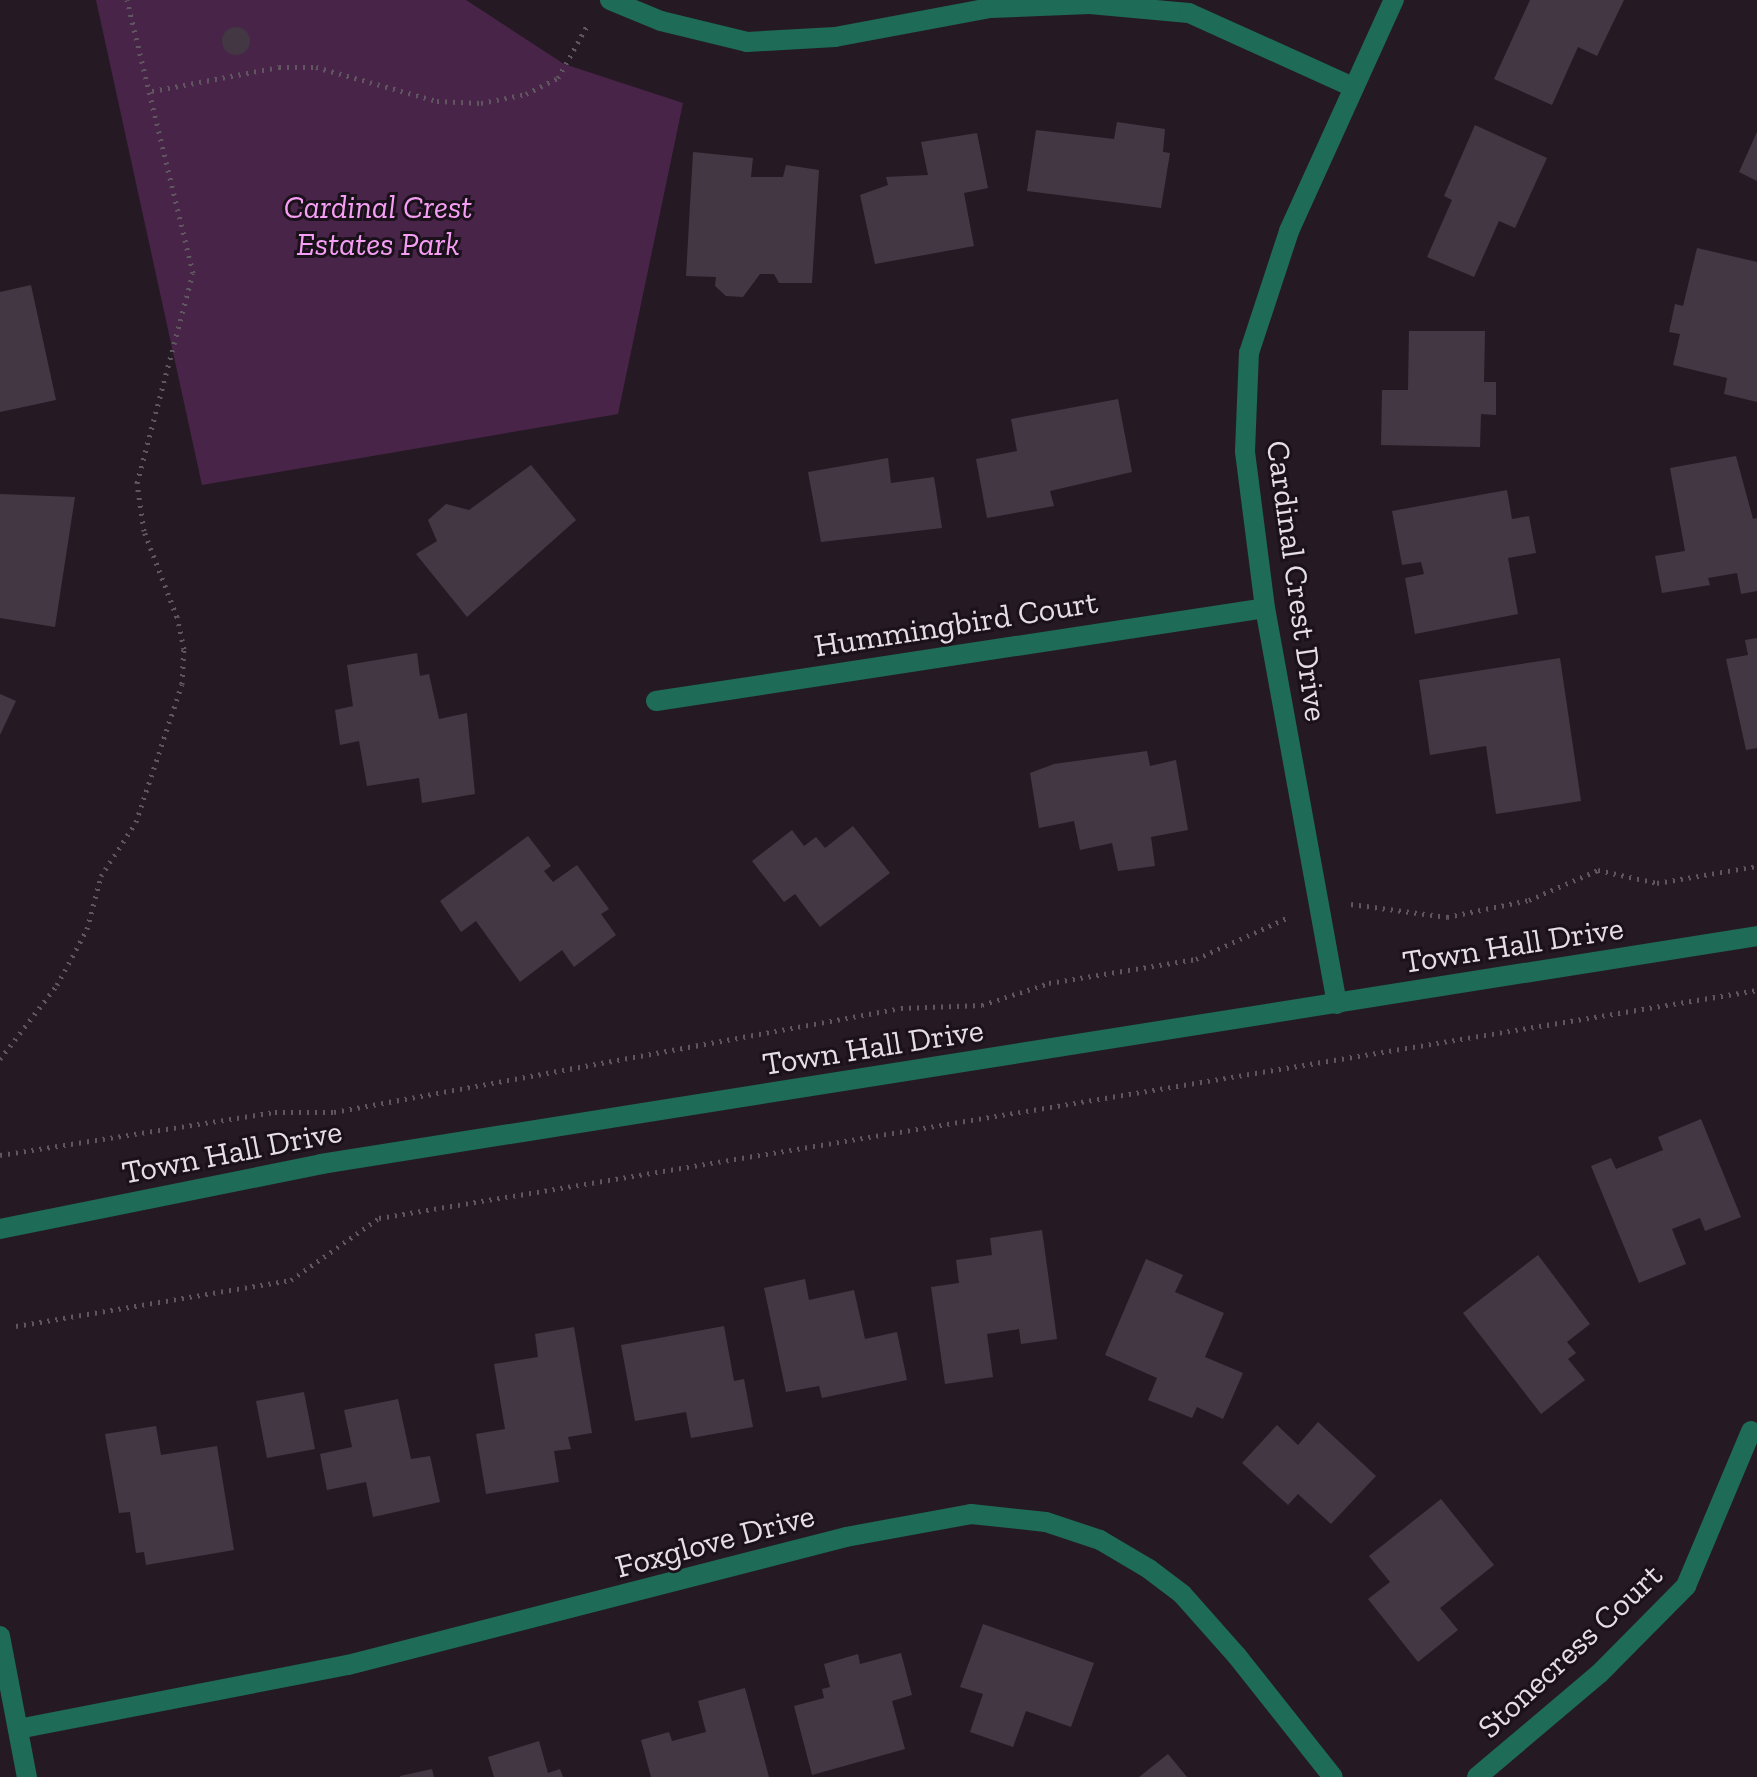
<!DOCTYPE html>
<html>
<head>
<meta charset="utf-8">
<style>
	body { margin:0 }
	#map { position:relative; width:1757px; height:1777px; overflow:hidden; background:#251a24; font-family:"Zilla Slab",serif }
	div>[style] { position:absolute }
	.green>* { inset:0; background:#482448 }
	.building>* { inset:0; background:#433743 }
	.round { border-radius:50% }
	.path>* { height:5px; margin-top:-2.5px; transform-origin:0; background:repeating-linear-gradient(90deg,#60565f 0 2px,transparent 0 8px) }
	.street>* { height:20px; margin:-10px; padding:0 10px; transform-origin:10px; border-radius:10px; background:#1e6b57 }
	span { translate:-50% -50%; white-space:nowrap; text-align:center; line-height:1.15; -webkit-text-stroke:6px #1b111b; paint-order:stroke }
	.park-label { font-size:32px; color:#f59ef3; font-style:italic }
	.street-label { font-size:32px; color:#e6dee5 }
</style>
</head>
<body>
<div id="map">
	<div class="green">
		<div style="clip-path:polygon(96px 0,466px 0,564px 64px,683px 103px,618px 414px,202px 485px)"></div>
	</div>
	<div class="building">
		<div style="clip-path:polygon(1530px 0,1624px 0,1597px 56px,1578px 47px,1552px 105px,1494px 79px)"></div>
		<div class="round" style="left:222px;top:27px;width:28px;height:28px"></div>
		<div style="clip-path:polygon(1117px 122px,1165px 129px,1163px 152px,1170px 153px,1161px 208px,1027px 191px,1036px 130px,1114px 139px)"></div>
		<div style="clip-path:polygon(1475px 125px,1547px 158px,1515px 228px,1499px 221px,1474px 277px,1427px 257px,1452px 200px,1444px 196px)"></div>
		<div style="clip-path:polygon(1757px 132px,1757px 181px,1739px 172px)"></div>
		<div style="clip-path:polygon(977px 133px,988px 188px,964px 193px,974px 246px,875px 264px,860px 195px,888px 185px,886px 177px,928px 175px,921px 142px)"></div>
		<div style="clip-path:polygon(693px 152px,753px 158px,751px 177px,783px 177px,786px 165px,819px 170px,812px 283px,779px 283px,774px 274px,760px 274px,743px 297px,726px 296px,715px 286px,716px 277px,686px 276px)"></div>
		<div style="clip-path:polygon(1697px 248px,1757px 262px,1757px 402px,1724px 394px,1727px 378px,1673px 365px,1680px 334px,1669px 332px,1675px 304px,1683px 306px)"></div>
		<div style="clip-path:polygon(31px 285px,56px 400px,0 412px,0 292px)"></div>
		<div style="clip-path:polygon(1409px 331px,1485px 331px,1484px 382px,1496px 382px,1496px 415px,1481px 414px,1480px 447px,1381px 445px,1382px 390px,1408px 390px)"></div>
		<div style="clip-path:polygon(1118px 399px,1132px 472px,1050px 491px,1054px 506px,987px 518px,976px 459px,1017px 451px,1011px 419px)"></div>
		<div style="clip-path:polygon(1736px 456px,1753px 519px,1757px 518px,1757px 591px,1741px 594px,1737px 573px,1708px 578px,1710px 585px,1662px 593px,1655px 556px,1685px 551px,1670px 468px)"></div>
		<div style="clip-path:polygon(888px 458px,891px 483px,934px 477px,942px 528px,821px 542px,808px 472px)"></div>
		<div style="clip-path:polygon(531px 465px,576px 520px,467px 617px,416px 554px,437px 541px,428px 520px,446px 504px,469px 510px)"></div>
		<div style="clip-path:polygon(1507px 490px,1512px 519px,1529px 516px,1536px 553px,1508px 558px,1518px 614px,1415px 634px,1405px 578px,1424px 574px,1421px 562px,1402px 565px,1392px 511px)"></div>
		<div style="clip-path:polygon(0 494px,75px 497px,55px 627px,0 618px)"></div>
		<div style="clip-path:polygon(1757px 638px,1757px 748px,1746px 750px,1726px 659px,1748px 655px,1745px 640px)"></div>
		<div style="clip-path:polygon(417px 653px,420px 676px,429px 674px,439px 719px,467px 713px,475px 794px,422px 803px,419px 778px,367px 786px,359px 741px,340px 745px,335px 710px,353px 706px,347px 665px)"></div>
		<div style="clip-path:polygon(1560px 658px,1581px 801px,1496px 814px,1486px 746px,1430px 755px,1419px 680px)"></div>
		<div style="clip-path:polygon(0 694px,16px 701px,0 735px)"></div>
		<div style="clip-path:polygon(1147px 751px,1150px 766px,1176px 760px,1188px 830px,1151px 837px,1155px 866px,1118px 871px,1112px 843px,1080px 850px,1074px 821px,1039px 828px,1030px 773px,1054px 764px)"></div>
		<div style="clip-path:polygon(853px 826px,890px 873px,820px 927px,795px 894px,784px 902px,752px 861px,792px 830px,804px 846px,816px 837px,825px 848px)"></div>
		<div style="clip-path:polygon(528px 836px,551px 866px,544px 871px,553px 882px,577px 865px,609px 909px,601px 914px,616px 935px,574px 967px,562px 950px,520px 982px,476px 921px,461px 932px,440px 901px)"></div>
		<div style="clip-path:polygon(1701px 1119px,1741px 1217px,1705px 1231px,1700px 1218px,1672px 1229px,1686px 1264px,1639px 1283px,1591px 1166px,1611px 1158px,1616px 1169px,1663px 1150px,1658px 1137px)"></div>
		<div style="clip-path:polygon(1042px 1230px,1057px 1339px,1021px 1344px,1019px 1329px,987px 1334px,993px 1377px,945px 1384px,931px 1287px,959px 1283px,956px 1260px,992px 1255px,990px 1238px)"></div>
		<div style="clip-path:polygon(1538px 1255px,1590px 1324px,1567px 1342px,1576px 1353px,1568px 1359px,1585px 1380px,1541px 1414px,1463px 1313px)"></div>
		<div style="clip-path:polygon(1146px 1259px,1183px 1275px,1175px 1292px,1224px 1313px,1205px 1357px,1243px 1373px,1223px 1419px,1197px 1407px,1192px 1418px,1148px 1400px,1157px 1378px,1105px 1355px)"></div>
		<div style="clip-path:polygon(805px 1279px,809px 1300px,854px 1290px,865px 1339px,897px 1332px,907px 1380px,822px 1398px,819px 1386px,786px 1392px,764px 1288px)"></div>
		<div style="clip-path:polygon(724px 1326px,734px 1381px,744px 1379px,753px 1427px,691px 1438px,686px 1412px,635px 1421px,621px 1345px)"></div>
		<div style="clip-path:polygon(574px 1327px,592px 1433px,568px 1437px,571px 1449px,554px 1451px,559px 1482px,486px 1494px,476px 1434px,505px 1429px,494px 1364px,538px 1357px,535px 1334px)"></div>
		<div style="clip-path:polygon(304px 1392px,315px 1449px,267px 1458px,256px 1401px)"></div>
		<div style="clip-path:polygon(398px 1399px,411px 1459px,430px 1456px,440px 1502px,373px 1517px,366px 1482px,327px 1490px,320px 1454px,352px 1447px,344px 1410px)"></div>
		<div style="clip-path:polygon(1318px 1422px,1376px 1476px,1331px 1524px,1298px 1494px,1288px 1505px,1242px 1463px,1277px 1425px,1298px 1445px)"></div>
		<div style="clip-path:polygon(156px 1426px,161px 1455px,217px 1446px,234px 1550px,146px 1565px,144px 1552px,136px 1553px,130px 1512px,119px 1513px,105px 1434px)"></div>
		<div style="clip-path:polygon(1441px 1499px,1494px 1565px,1440px 1608px,1458px 1630px,1418px 1662px,1368px 1599px,1390px 1582px,1369px 1556px)"></div>
		<div style="clip-path:polygon(983px 1624px,1094px 1663px,1071px 1727px,1026px 1711px,1013px 1747px,970px 1732px,983px 1694px,960px 1687px)"></div>
		<div style="clip-path:polygon(901px 1653px,912px 1695px,892px 1701px,905px 1749px,812px 1775px,794px 1706px,824px 1698px,822px 1689px,830px 1687px,824px 1664px,858px 1654px,860px 1664px)"></div>
		<div style="clip-path:polygon(745px 1688px,769px 1777px,651px 1777px,641px 1740px,669px 1732px,672px 1741px,706px 1732px,698px 1701px)"></div>
		<div style="clip-path:polygon(539px 1741px,548px 1773px,560px 1769px,563px 1777px,494px 1777px,488px 1757px)"></div>
		<div style="clip-path:polygon(1168px 1754px,1187px 1777px,1139px 1777px)"></div>
		<div style="clip-path:polygon(432px 1769px,434px 1777px,400px 1777px,400px 1776px)"></div>
	</div>
	<div class="path">
		<div style="left:152px;top:91px;width:129px;rotate:-10.7deg"></div>
		<div style="left:279px;top:67px;width:37px"></div>
		<div style="left:316px;top:67px;width:126px;rotate:15.7deg"></div>
		<div style="left:437px;top:101px;width:44px;rotate:2.6deg"></div>
		<div style="left:481px;top:103px;width:46px;rotate:-11.3deg"></div>
		<div style="left:526px;top:94px;width:36px;rotate:-27deg"></div>
		<div style="left:558px;top:78px;width:62px;rotate:-60.9deg"></div>
		<div style="left:1351px;top:904px;width:97px;rotate:7.7deg"></div>
		<div style="left:1447px;top:917px;width:84px;rotate:-11.7deg"></div>
		<div style="left:1529px;top:900px;width:75px;rotate:-23.5deg"></div>
		<div style="left:1598px;top:870px;width:60px;rotate:12.4deg"></div>
		<div style="left:1657px;top:883px;width:101px;rotate:-9.6deg"></div>
		<div style="left:0;top:1059px;width:93px;rotate:-52.4deg"></div>
		<div style="left:57px;top:985px;width:64px;rotate:-61.8deg"></div>
		<div style="left:87px;top:929px;width:55px;rotate:-75.2deg"></div>
		<div style="left:101px;top:876px;width:64px;rotate:-57.1deg"></div>
		<div style="left:136px;top:822px;width:145px;rotate:-71.6deg"></div>
		<div style="left:182px;top:684px;width:35px;rotate:-87deg"></div>
		<div style="left:184px;top:649px;width:33px;rotate:-102deg"></div>
		<div style="left:177px;top:617px;width:92px;rotate:-111deg"></div>
		<div style="left:144px;top:531px;width:49px;rotate:-98.3deg"></div>
		<div style="left:137px;top:483px;width:217px;rotate:-75.1deg"></div>
		<div style="left:193px;top:273px;width:281px;rotate:-103.6deg"></div>
		<div style="left:0;top:1155px;width:278px;rotate:-8.9deg"></div>
		<div style="left:275px;top:1112px;width:59px"></div>
		<div style="left:334px;top:1112px;width:576px;rotate:-10.39deg"></div>
		<div style="left:901px;top:1008px;width:81px;rotate:-2.1deg"></div>
		<div style="left:982px;top:1005px;width:71px;rotate:-18.2deg"></div>
		<div style="left:1049px;top:983px;width:149px;rotate:-9.3deg"></div>
		<div style="left:1196px;top:959px;width:100px;rotate:-24.3deg"></div>
		<div style="left:16px;top:1326px;width:279px;rotate:-9.5deg"></div>
		<div style="left:291px;top:1280px;width:108px;rotate:-35.2deg"></div>
		<div style="left:379px;top:1218px;width:1397px;rotate:-9.39deg"></div>
	</div>
	<div class="street">
		<div style="left:610px;top:0;width:55px;rotate:22.4deg"></div>
		<div style="left:661px;top:21px;width:89px;rotate:13.7deg"></div>
		<div style="left:747px;top:42px;width:88px;rotate:-3.3deg"></div>
		<div style="left:835px;top:37px;width:158px;rotate:-10.6deg"></div>
		<div style="left:990px;top:8px;width:100px;rotate:-2.3deg"></div>
		<div style="left:1090px;top:4px;width:99px;rotate:5.2deg"></div>
		<div style="left:1189px;top:13px;width:180px;rotate:24.3deg"></div>
		<div style="left:656px;top:701px;width:616px;rotate:-8.68deg"></div>
		<div style="left:1337px;top:1004px;width:402px;rotate:-100.3deg"></div>
		<div style="left:1265px;top:608px;width:158px;rotate:-97.3deg"></div>
		<div style="left:1245px;top:451px;width:98px;rotate:-87.7deg"></div>
		<div style="left:1249px;top:353px;width:128px;rotate:-71.8deg"></div>
		<div style="left:1289px;top:231px;width:254px;rotate:-65.6deg"></div>
		<div style="left:0;top:1229px;width:328px;rotate:-11.4deg"></div>
		<div style="left:321px;top:1164px;width:1454px;rotate:-9.02deg"></div>
		<div style="left:0;top:1636px;width:144px;rotate:79.2deg"></div>
		<div style="left:18px;top:1729px;width:336px;rotate:-11deg"></div>
		<div style="left:348px;top:1665px;width:514px;rotate:-14.41deg"></div>
		<div style="left:846px;top:1537px;width:127px;rotate:-10.4deg"></div>
		<div style="left:971px;top:1514px;width:75px;rotate:6.1deg"></div>
		<div style="left:1046px;top:1522px;width:57px;rotate:18.4deg"></div>
		<div style="left:1100px;top:1540px;width:57px;rotate:30.6deg"></div>
		<div style="left:1149px;top:1569px;width:41px;rotate:37.1deg"></div>
		<div style="left:1182px;top:1594px;width:83px;rotate:48.4deg"></div>
		<div style="left:1237px;top:1656px;width:154px;rotate:51.6deg"></div>
		<div style="left:1477px;top:1777px;width:160px;rotate:-40.2deg"></div>
		<div style="left:1599px;top:1674px;width:124px;rotate:-45.3deg"></div>
		<div style="left:1686px;top:1586px;width:168px;rotate:-67.2deg"></div>
	</div>
	<div class="park-label">
		<span style="left:378px;top:226px">Cardinal Crest<br>Estates Park</span>
	</div>
	<div class="street-label">
		<span style="left:1297px;top:581px;rotate:82deg">Cardinal Crest Drive</span>
		<span style="left:956px;top:624px;rotate:-9deg">Hummingbird Court</span>
		<span style="left:1513px;top:945px;rotate:-9deg">Town Hall Drive</span>
		<span style="left:873px;top:1047px;rotate:-9deg">Town Hall Drive</span>
		<span style="left:232px;top:1152px;rotate:-11deg">Town Hall Drive</span>
		<span style="left:715px;top:1541px;rotate:-15deg">Foxglove Drive</span>
		<span style="left:1570px;top:1651px;rotate:-43deg">Stonecress Court</span>
	</div>
</div>
</body>
</html>
